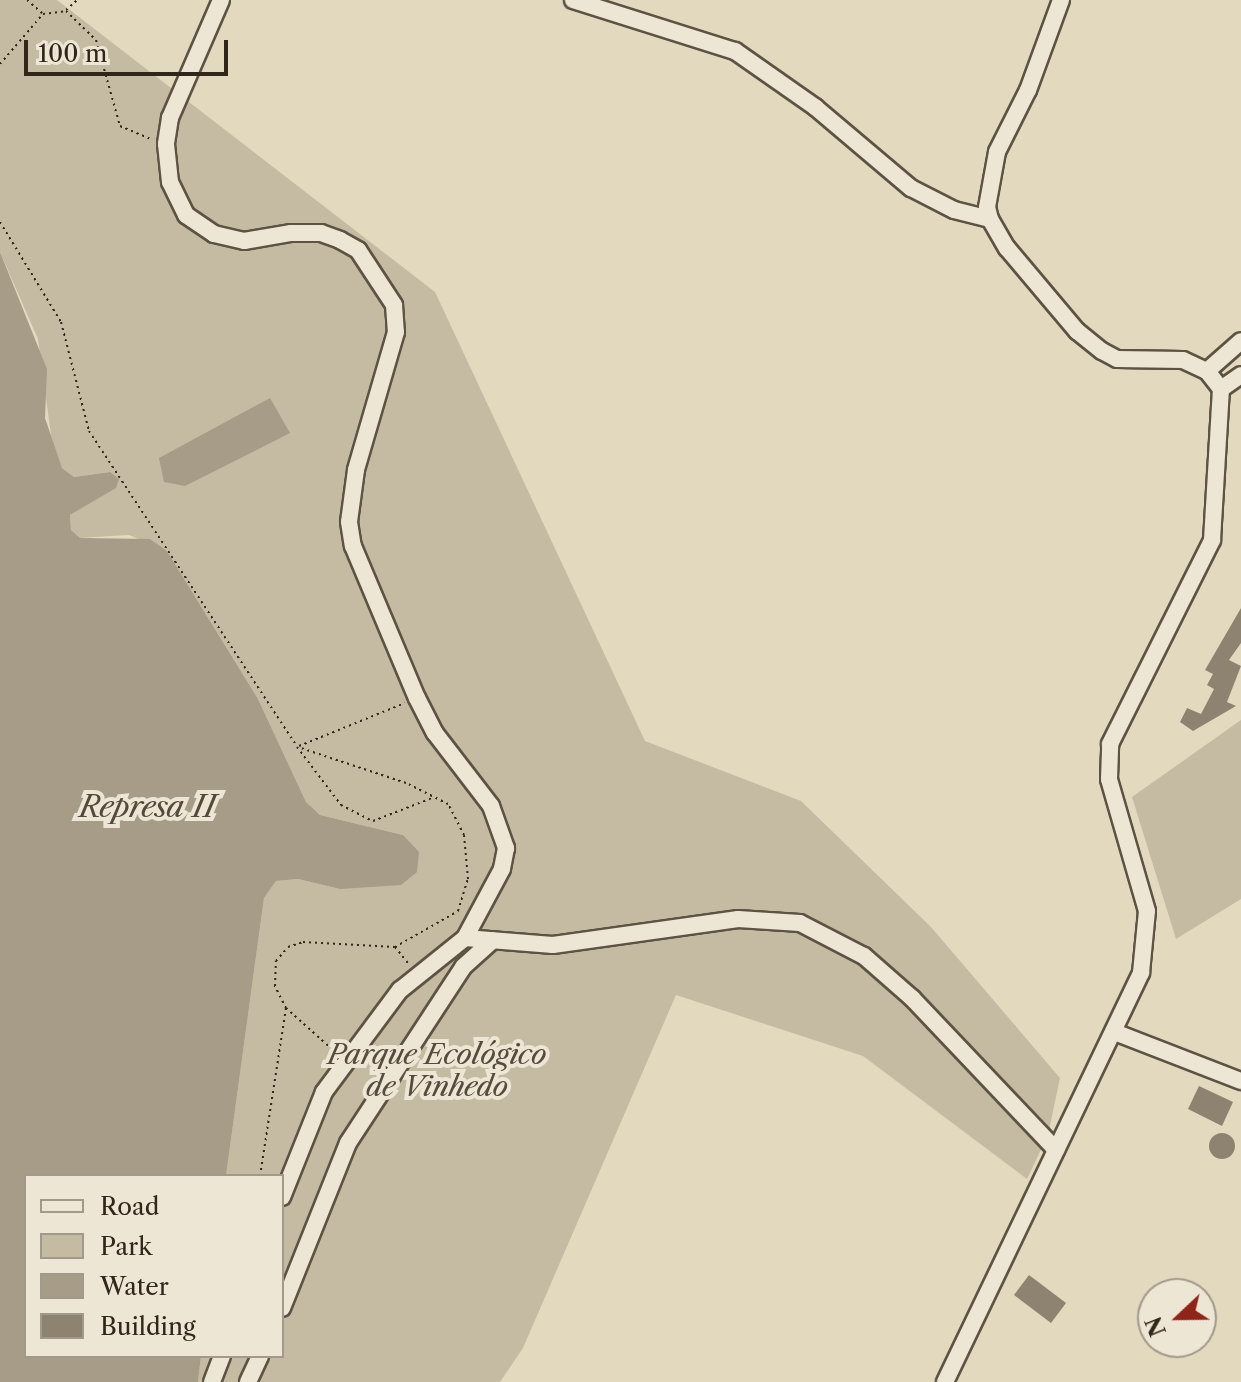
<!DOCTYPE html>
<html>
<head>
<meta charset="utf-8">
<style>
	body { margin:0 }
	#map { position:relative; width:1241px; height:1382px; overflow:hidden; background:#e3d9bf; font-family:"Libre Caslon Text",serif }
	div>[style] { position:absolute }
	.green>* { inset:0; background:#c5bba3 }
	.water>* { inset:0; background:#a69c87 }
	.building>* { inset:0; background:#8e8370 }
	.round { border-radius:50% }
	.path>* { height:2px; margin-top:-1px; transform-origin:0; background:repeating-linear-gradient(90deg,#31261a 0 2px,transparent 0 6px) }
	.roads { filter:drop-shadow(2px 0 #5e5343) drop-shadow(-2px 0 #5e5343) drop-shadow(0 2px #5e5343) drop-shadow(0 -2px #5e5343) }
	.minor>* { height:16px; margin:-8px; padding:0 8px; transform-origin:8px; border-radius:8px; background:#ede6d5 }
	span { translate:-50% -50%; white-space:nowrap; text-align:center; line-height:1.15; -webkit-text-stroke:8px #ede6d5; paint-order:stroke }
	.park-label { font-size:28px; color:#564b3c; font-style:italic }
	.water-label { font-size:30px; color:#54493b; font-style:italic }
	.legend { position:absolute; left:24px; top:1174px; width:260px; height:184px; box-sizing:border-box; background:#ede6d5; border:2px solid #a2998a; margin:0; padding:10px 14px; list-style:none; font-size:24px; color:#31261a }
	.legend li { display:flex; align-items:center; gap:16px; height:40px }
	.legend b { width:40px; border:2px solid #a2998a }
	.north { position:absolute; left:1137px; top:1278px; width:80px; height:80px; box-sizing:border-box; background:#ede6d5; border:2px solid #a2998a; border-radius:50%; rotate:248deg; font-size:22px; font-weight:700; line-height:32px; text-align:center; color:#31261a }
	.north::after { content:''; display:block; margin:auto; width:28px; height:36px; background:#8f2418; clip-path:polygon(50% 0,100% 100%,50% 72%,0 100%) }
	.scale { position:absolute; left:24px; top:40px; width:204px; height:36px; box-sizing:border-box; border:4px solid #31261a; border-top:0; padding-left:10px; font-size:24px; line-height:28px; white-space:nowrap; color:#31261a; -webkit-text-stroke:6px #ede6d5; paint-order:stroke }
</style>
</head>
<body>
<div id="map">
	<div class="green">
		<div style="clip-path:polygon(0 0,57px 0,435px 292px,645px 741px,801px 801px,931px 927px,1060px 1078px,1048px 1135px,1027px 1179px,863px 1056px,676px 995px,523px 1348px,500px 1382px,198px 1382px,201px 1356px,282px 1356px,282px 1176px,226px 1176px,264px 898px,276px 881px,298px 879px,340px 889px,403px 835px,320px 815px,306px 802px,258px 699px,167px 551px,129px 535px,80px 538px,71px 530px,70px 515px,115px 488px,110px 472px,74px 477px,62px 468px,53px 450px,38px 339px,0 252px)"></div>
		<div style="clip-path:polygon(1241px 720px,1241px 899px,1176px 939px,1132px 797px)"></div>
	</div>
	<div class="water">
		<div style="clip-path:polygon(0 252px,47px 369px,45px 418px,62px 468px,74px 477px,110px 472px,119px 479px,116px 488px,70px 515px,71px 530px,80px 538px,150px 539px,167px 551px,258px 699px,306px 802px,320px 815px,403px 835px,419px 852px,417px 872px,401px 885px,340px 889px,298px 879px,276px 881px,264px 898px,226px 1176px,26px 1176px,26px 1356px,201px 1356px,198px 1382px,0 1382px)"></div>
		<div style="clip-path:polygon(270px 398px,290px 433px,185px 486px,164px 482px,159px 458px)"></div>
	</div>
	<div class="building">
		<div style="clip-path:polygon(1241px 608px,1241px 643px,1229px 660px,1241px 666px,1227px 702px,1236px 706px,1193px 731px,1180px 722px,1187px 708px,1201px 714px,1214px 689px,1207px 685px,1213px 674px,1205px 670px)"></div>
		<div style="clip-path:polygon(1199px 1086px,1233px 1102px,1222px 1126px,1188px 1109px)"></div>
		<div class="round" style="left:1209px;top:1133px;width:26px;height:26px"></div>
		<div style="clip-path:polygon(1029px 1275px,1066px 1303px,1051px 1323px,1014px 1295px)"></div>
	</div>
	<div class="path">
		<div style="left:27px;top:0;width:20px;rotate:41deg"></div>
		<div style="left:66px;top:10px;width:15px;rotate:-42deg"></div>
		<div style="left:0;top:64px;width:66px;rotate:-49.3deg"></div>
		<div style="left:43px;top:14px;width:23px;rotate:-7deg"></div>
		<div style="left:66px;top:11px;width:42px;rotate:44deg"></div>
		<div style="left:96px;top:40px;width:89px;rotate:74.4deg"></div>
		<div style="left:120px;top:126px;width:33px;rotate:23deg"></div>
		<div style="left:0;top:222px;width:117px;rotate:58.6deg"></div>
		<div style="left:61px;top:322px;width:113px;rotate:75.6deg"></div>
		<div style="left:89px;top:431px;width:378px;rotate:56.6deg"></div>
		<div style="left:297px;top:747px;width:73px;rotate:52.8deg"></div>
		<div style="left:341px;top:805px;width:36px;rotate:27deg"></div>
		<div style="left:373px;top:821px;width:63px;rotate:-21.3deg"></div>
		<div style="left:299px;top:746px;width:114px;rotate:-22.1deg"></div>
		<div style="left:395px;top:947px;width:21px;rotate:51deg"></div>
		<div style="left:286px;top:1008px;width:66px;rotate:41.9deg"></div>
		<div style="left:260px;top:1176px;width:170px;rotate:-81.2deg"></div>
		<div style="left:286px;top:1008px;width:25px;rotate:-117deg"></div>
		<div style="left:275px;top:986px;width:25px;rotate:-88deg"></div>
		<div style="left:276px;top:961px;width:18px;rotate:-49deg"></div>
		<div style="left:288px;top:947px;width:16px;rotate:-18deg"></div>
		<div style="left:303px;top:942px;width:92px;rotate:3.1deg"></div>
		<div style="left:395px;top:947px;width:73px;rotate:-29.7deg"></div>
		<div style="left:458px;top:911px;width:34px;rotate:-73deg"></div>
		<div style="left:468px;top:879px;width:44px;rotate:-95.2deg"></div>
		<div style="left:464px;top:835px;width:35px;rotate:-117deg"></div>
		<div style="left:448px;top:804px;width:47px;rotate:-153.4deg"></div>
		<div style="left:406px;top:783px;width:114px;rotate:-161.6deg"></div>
	</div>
	<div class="roads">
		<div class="minor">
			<div style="left:221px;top:0;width:129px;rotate:113.4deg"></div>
			<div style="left:170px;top:118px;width:26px;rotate:99deg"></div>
			<div style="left:166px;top:144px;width:38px;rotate:84deg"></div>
			<div style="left:170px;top:182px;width:37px;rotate:64deg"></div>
			<div style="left:186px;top:215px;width:34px;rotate:34deg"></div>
			<div style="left:214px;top:234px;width:31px;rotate:13deg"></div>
			<div style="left:244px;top:241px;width:48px;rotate:-9.7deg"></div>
			<div style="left:291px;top:233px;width:30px"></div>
			<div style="left:321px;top:233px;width:20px;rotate:20deg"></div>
			<div style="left:340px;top:240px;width:21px;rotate:29deg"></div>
			<div style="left:358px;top:250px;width:66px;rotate:56.8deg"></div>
			<div style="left:394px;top:305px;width:27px;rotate:86deg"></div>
			<div style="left:396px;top:332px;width:144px;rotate:106.2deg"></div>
			<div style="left:356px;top:470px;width:52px;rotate:97.7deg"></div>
			<div style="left:349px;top:522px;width:24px;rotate:81deg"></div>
			<div style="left:353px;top:546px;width:165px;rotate:67.2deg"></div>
			<div style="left:417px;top:698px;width:39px;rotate:63deg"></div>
			<div style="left:435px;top:733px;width:92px;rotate:52.5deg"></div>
			<div style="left:491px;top:806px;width:45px;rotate:70.3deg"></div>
			<div style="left:506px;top:848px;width:21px;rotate:101deg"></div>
			<div style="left:502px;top:869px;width:78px;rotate:118.2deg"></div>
			<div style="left:465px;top:938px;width:83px;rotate:141.3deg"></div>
			<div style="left:400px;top:990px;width:127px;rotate:126.7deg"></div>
			<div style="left:324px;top:1092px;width:113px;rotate:111.8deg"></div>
			<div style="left:573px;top:0;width:170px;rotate:17.5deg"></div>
			<div style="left:735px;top:51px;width:98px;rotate:35deg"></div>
			<div style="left:815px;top:107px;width:126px;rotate:40.2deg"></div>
			<div style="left:911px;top:188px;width:48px;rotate:27.1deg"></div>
			<div style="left:954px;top:210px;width:37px;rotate:14deg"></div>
			<div style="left:1061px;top:0;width:96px;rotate:110.1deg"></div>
			<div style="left:1028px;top:90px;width:69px;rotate:116.6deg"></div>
			<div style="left:997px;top:152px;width:56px;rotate:100.3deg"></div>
			<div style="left:987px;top:207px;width:12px;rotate:76deg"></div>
			<div style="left:990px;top:219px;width:34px;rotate:60deg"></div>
			<div style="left:1007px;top:248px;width:109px;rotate:49.9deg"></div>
			<div style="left:1077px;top:331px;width:32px;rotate:39deg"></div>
			<div style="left:1102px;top:351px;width:17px;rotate:28deg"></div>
			<div style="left:1117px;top:359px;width:66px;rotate:0.9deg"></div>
			<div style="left:1183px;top:360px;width:26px;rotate:25deg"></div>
			<div style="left:1207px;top:371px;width:23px;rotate:52deg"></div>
			<div style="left:1207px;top:371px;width:45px;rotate:-41.4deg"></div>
			<div style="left:1221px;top:389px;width:24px;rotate:-35deg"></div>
			<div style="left:465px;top:938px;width:88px;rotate:4.5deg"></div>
			<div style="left:553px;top:945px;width:187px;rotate:-8deg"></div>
			<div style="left:738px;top:919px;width:62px;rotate:3.7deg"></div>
			<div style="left:800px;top:923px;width:72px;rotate:27.3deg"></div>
			<div style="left:864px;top:956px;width:64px;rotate:41.2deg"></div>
			<div style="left:912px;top:998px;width:209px;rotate:46.5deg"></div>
			<div style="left:1117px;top:1033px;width:133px;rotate:21.2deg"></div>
			<div style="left:282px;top:1308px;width:178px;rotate:-68.2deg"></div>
			<div style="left:348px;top:1143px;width:210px;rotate:-56.8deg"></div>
			<div style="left:463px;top:967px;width:40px;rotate:-42deg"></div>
			<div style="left:212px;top:1382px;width:28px;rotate:-69deg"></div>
			<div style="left:248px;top:1382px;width:29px;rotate:-65deg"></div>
			<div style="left:945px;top:1382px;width:454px;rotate:-64.4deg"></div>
			<div style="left:1141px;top:973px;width:62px;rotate:-84.5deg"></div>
			<div style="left:1147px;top:911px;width:137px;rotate:-106.1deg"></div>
			<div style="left:1109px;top:779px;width:35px;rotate:-88deg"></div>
			<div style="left:1110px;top:744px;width:228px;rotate:-63.4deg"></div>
			<div style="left:1212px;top:540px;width:151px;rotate:-86.6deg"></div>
		</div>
	</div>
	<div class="park-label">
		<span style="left:437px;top:1070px">Parque Ecológico<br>de Vinhedo</span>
	</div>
	<div class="water-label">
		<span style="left:147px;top:807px">Represa II</span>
	</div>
	<ul class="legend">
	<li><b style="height:10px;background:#ede6d5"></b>Road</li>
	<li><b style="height:22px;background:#c5bba3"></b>Park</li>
	<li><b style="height:22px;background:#a69c87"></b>Water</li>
	<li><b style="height:22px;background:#8e8370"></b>Building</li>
	</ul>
	<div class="north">N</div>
	<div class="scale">100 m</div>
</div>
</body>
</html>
